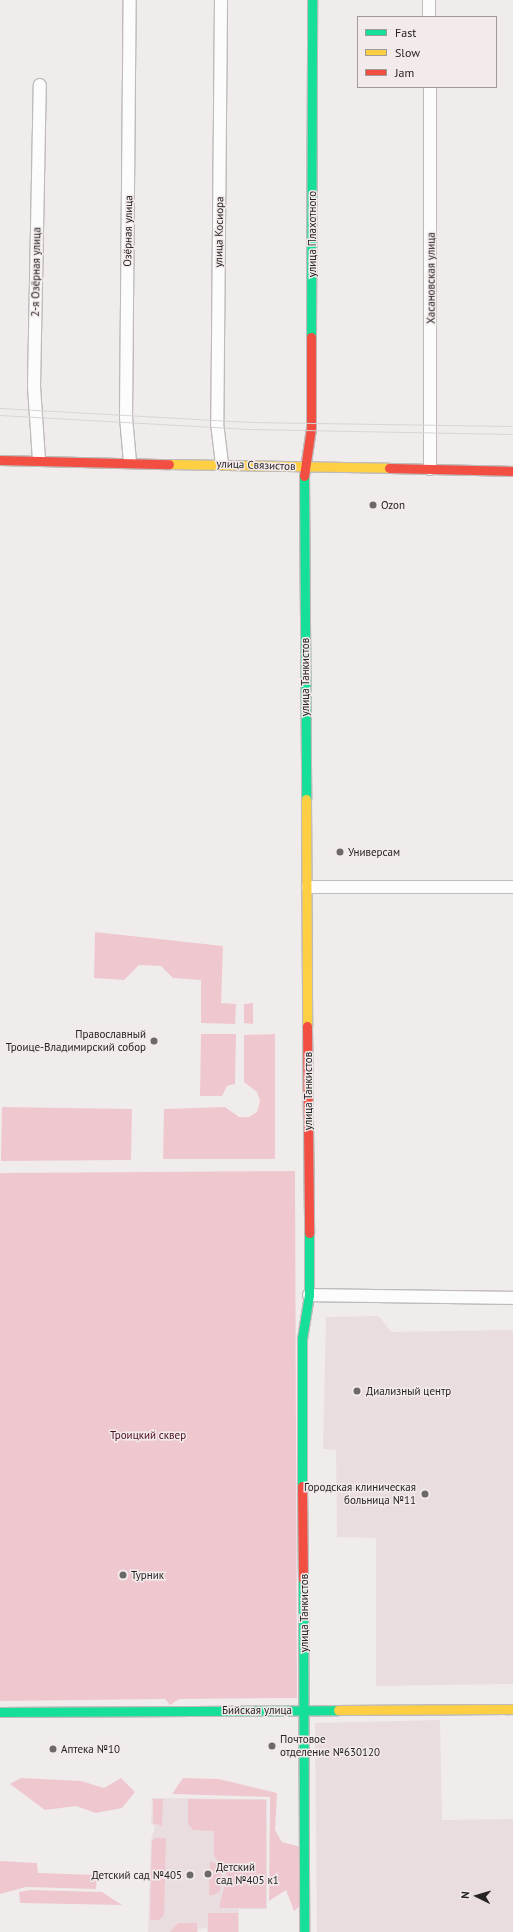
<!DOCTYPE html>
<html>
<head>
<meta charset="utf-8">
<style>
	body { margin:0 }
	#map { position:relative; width:513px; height:1932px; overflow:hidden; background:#f1ecec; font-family:"PT Sans",sans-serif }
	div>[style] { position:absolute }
	.built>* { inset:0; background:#e9dddf }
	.green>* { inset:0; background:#efc8cf }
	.roads { filter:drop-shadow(1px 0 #bebbbb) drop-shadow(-1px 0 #bebbbb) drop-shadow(0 1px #bebbbb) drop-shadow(0 -1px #bebbbb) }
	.street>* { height:12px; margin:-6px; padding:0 6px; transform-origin:6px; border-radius:6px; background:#fdfcfc }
	.fast>* { height:9px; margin:-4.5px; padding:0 4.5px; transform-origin:4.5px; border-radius:4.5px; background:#16e098 }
	.slow>* { height:9px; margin:-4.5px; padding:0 4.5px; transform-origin:4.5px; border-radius:4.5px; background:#ffcf43 }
	.jam>* { height:9px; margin:-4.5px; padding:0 4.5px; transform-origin:4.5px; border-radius:4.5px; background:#f24e42 }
	.tram>* { height:1px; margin:-0.5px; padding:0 0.5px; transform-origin:0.5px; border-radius:0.5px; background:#d7d5d5 }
	.dots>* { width:11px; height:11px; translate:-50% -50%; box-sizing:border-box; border:2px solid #f3eaeb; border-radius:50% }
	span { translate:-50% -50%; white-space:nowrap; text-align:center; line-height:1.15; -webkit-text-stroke:3px #f3eaeb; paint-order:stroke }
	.street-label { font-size:11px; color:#262323 }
	.poi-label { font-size:11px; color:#262323 }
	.left { translate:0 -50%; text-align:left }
	.right { translate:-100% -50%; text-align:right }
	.park-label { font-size:11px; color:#4d0e23 }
	.legend { position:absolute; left:357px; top:16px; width:140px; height:72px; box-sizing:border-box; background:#f3eaeb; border:1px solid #a19a9b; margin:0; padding:5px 7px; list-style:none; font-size:12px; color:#262323 }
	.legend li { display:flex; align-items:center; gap:8px; height:20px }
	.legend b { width:20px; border:1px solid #a19a9b }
	.north { position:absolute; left:457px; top:1876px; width:40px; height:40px; -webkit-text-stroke:3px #f3eaeb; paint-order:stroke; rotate:275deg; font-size:11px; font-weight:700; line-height:16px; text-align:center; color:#262323 }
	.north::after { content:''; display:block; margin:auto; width:14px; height:18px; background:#262323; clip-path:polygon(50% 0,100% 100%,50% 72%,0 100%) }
</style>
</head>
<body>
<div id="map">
	<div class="built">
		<div style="clip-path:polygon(379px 1316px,391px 1332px,513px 1330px,513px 1684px,376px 1686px,376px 1538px,337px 1537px,336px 1450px,323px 1449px,326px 1317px)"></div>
		<div style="clip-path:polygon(440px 1720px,442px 1820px,513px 1819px,513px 1932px,317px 1932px,315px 1723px)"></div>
		<div style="clip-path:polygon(152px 1798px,267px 1799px,267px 1909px,239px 1909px,239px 1932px,207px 1932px,207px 1928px,198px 1929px,198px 1932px,148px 1932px,151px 1840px,155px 1827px,151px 1823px)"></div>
	</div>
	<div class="green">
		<div style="clip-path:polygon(95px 932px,223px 946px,221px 1003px,236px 1004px,235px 1024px,201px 1023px,201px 980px,173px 978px,161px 966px,139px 965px,124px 980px,94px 978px)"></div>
		<div style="clip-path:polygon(253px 1003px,253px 1024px,244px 1023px,244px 1004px)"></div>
		<div style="clip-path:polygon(201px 1034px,236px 1034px,235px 1084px,227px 1086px,222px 1096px,200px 1096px)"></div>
		<div style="clip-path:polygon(275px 1034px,275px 1159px,163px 1159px,164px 1109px,225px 1107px,239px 1117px,249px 1117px,257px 1112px,260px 1101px,257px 1092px,244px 1082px,244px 1035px)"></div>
		<div style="clip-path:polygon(2px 1107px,132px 1109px,131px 1160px,1px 1161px)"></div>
		<div style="clip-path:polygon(295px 1171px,297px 1698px,179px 1699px,170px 1705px,165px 1699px,0 1701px,0 1173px)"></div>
		<div style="clip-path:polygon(21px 1778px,81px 1781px,104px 1788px,121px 1778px,135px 1792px,122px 1808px,96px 1813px,76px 1806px,45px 1810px,10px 1784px)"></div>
		<div style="clip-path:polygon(183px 1778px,219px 1779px,277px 1793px,275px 1830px,282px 1842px,301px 1847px,300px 1906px,294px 1911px,286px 1890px,269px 1901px,270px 1797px,172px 1794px)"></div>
		<div style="clip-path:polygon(153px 1799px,163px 1799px,162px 1826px,153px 1823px)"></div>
		<div style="clip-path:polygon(188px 1799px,266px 1800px,266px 1908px,219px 1908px,227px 1875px,214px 1856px,214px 1831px,193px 1830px,188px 1824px)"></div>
		<div style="clip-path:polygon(156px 1838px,166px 1838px,164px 1915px,159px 1920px,150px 1920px,152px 1841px)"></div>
		<div style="clip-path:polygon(0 1861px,37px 1863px,38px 1873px,97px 1875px,96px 1889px,26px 1887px,0 1894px)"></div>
		<div style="clip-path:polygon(210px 1861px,217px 1864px,222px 1878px,220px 1891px,214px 1895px,209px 1895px)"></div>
		<div style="clip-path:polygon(30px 1890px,102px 1892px,122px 1905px,20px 1903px,19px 1892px)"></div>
		<div style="clip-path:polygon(208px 1913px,238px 1913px,238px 1932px,208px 1932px)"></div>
		<div style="clip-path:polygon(178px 1923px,197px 1923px,197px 1932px,170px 1932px)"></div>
	</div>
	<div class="roads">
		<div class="street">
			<div style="left:221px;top:0;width:423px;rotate:90.5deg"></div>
			<div style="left:217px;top:423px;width:41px;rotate:83deg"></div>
			<div style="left:429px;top:0;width:17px;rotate:90deg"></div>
			<div style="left:430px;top:87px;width:382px;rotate:90deg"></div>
			<div style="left:39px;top:460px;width:74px;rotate:-93.9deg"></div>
			<div style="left:34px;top:386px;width:301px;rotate:-88.9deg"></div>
			<div style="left:130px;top:462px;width:45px;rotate:-95.1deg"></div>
			<div style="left:126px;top:417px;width:417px;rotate:-89.5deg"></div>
			<div style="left:308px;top:887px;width:205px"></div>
			<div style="left:309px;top:1295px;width:204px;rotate:0.8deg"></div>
		</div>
		<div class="fast">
			<div style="left:311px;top:337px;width:337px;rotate:-89.8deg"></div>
			<div style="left:304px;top:476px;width:323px;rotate:89.6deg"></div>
			<div style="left:302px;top:1486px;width:147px;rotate:-90deg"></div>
			<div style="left:302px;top:1339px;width:45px;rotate:-81deg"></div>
			<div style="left:309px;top:1295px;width:62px;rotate:-90deg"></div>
			<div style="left:303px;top:1579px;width:353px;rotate:89.8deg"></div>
			<div style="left:0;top:1712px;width:338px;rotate:-0.3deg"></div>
		</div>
		<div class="slow">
			<div style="left:169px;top:464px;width:220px;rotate:1deg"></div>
			<div style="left:306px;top:799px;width:227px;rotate:89.7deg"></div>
			<div style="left:338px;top:1710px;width:175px;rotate:-0.3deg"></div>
		</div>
		<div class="jam">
			<div style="left:0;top:460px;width:169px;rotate:1.4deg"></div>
			<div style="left:389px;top:468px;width:124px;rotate:1.4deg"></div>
			<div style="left:304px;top:476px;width:49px;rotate:-81.7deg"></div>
			<div style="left:311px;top:428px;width:91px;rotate:-90deg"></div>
			<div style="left:307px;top:1026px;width:207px;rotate:89.4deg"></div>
			<div style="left:302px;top:1486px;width:93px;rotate:89.4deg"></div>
		</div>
	</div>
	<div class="tram">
		<div style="left:0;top:408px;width:250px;rotate:3.2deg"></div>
		<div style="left:250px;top:422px;width:263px;rotate:0.9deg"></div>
		<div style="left:0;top:415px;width:249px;rotate:3.2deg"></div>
		<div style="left:249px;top:429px;width:264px;rotate:1.1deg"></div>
	</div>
	<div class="dots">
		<div style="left:373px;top:505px;background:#6d6969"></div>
		<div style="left:340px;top:852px;background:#6d6969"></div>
		<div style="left:154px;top:1041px;background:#6d6969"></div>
		<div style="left:357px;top:1391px;background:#6d6969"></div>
		<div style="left:425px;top:1494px;background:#6d6969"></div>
		<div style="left:123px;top:1575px;background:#6d6969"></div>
		<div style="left:272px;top:1746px;background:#6d6969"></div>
		<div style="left:53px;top:1749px;background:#6d6969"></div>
		<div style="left:208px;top:1874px;background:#6d6969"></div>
		<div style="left:190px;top:1875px;background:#6d6969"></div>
	</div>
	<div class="street-label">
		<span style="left:128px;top:231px;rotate:-89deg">Озёрная улица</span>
		<span style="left:219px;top:232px;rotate:-89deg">улица Косиора</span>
		<span style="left:312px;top:234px;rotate:-90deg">улица Плахотного</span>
		<span style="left:36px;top:272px;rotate:-89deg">2-я Озёрная улица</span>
		<span style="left:431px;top:278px;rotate:-90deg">Хасановская улица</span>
		<span style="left:256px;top:465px;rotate:2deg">улица Связистов</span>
		<span style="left:305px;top:677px;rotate:-90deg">улица Танкистов</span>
		<span style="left:308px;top:1091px;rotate:-90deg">улица Танкистов</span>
		<span style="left:304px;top:1613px;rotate:-90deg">улица Танкистов</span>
		<span style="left:257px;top:1710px">Бийская улица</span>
	</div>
	<div class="poi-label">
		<span class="left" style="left:381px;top:505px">Ozon</span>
		<span class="left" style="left:348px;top:852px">Универсам</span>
		<span class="right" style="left:146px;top:1041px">Православный<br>Троице-Владимирский собор</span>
		<span class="left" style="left:366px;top:1391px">Диализный центр</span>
		<span class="right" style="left:416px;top:1494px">Городская клиническая<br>больница №11</span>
		<span class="left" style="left:131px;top:1575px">Турник</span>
		<span class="left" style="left:280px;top:1746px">Почтовое<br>отделение №630120</span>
		<span class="left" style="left:61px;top:1749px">Аптека №10</span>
		<span class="left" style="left:216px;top:1874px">Детский<br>сад №405 к1</span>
		<span class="right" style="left:182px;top:1875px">Детский сад №405</span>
	</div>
	<div class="park-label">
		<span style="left:148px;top:1435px">Троицкий сквер</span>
	</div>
	<ul class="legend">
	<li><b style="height:5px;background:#16e098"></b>Fast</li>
	<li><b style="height:5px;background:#ffcf43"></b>Slow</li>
	<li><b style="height:5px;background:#f24e42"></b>Jam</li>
	</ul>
	<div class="north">N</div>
</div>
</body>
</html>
